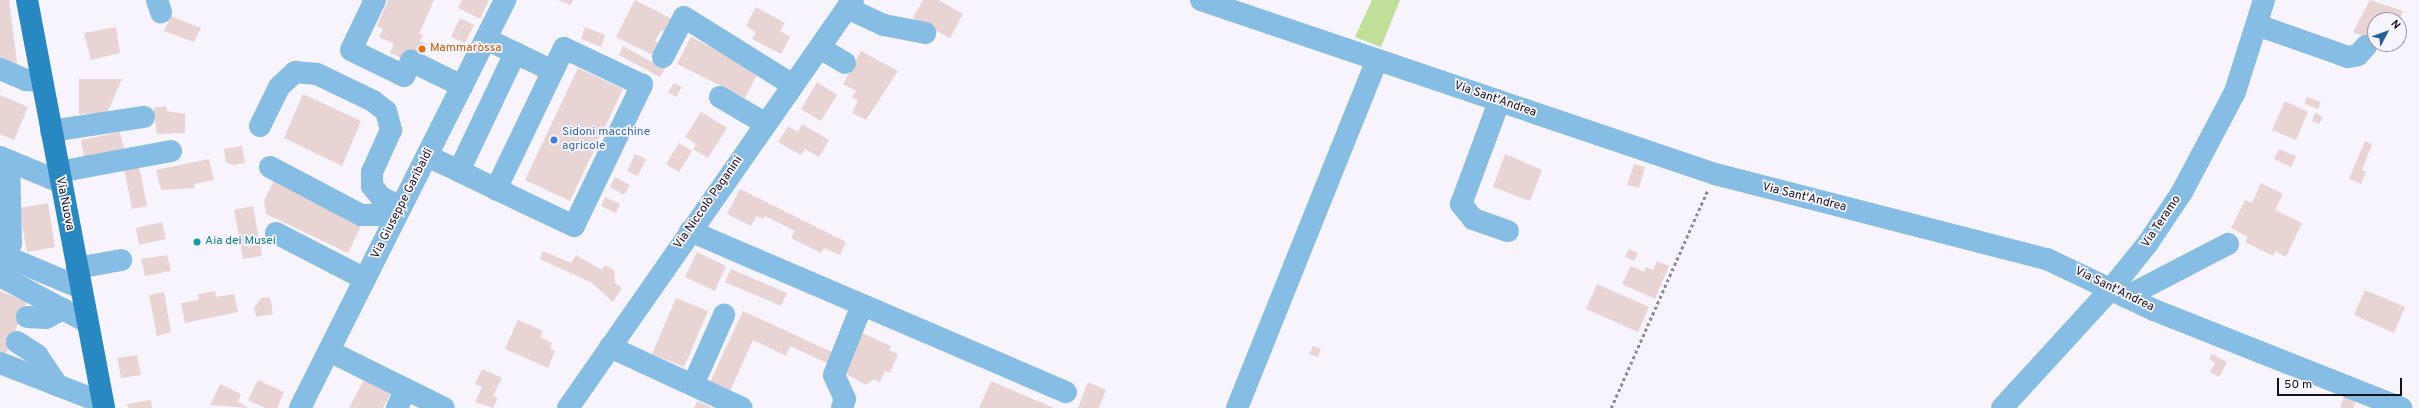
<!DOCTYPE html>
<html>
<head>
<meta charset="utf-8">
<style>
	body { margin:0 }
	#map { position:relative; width:2419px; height:408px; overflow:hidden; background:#f7f4fd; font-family:Overpass,sans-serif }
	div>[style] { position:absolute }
	.green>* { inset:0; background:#c0df98 }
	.building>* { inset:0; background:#e8d4d3 }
	.path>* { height:2.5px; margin-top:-1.25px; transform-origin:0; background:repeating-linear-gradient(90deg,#8e8b92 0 3px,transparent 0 6px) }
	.minor>* { height:22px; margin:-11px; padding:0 11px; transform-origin:11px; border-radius:11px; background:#85bde5 }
	.major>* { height:22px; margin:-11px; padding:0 11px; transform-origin:11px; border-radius:11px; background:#2788c2 }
	.dots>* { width:11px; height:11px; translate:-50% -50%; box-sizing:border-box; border:2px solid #f7f4fd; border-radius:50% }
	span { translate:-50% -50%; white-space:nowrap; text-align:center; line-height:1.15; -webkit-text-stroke:3.5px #f7f4fd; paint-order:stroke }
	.food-label { font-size:12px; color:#c56008 }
	.left { translate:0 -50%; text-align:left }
	.street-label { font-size:12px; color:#151318 }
	.shop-label { font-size:12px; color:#366cbe }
	.culture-label { font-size:12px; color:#0d838f }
	.north { position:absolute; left:2367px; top:12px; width:40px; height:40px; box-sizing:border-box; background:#f7f4fd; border:1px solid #9d9aa1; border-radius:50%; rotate:49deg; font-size:11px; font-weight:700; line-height:16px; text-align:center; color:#151318 }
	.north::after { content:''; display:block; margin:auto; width:14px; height:18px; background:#286199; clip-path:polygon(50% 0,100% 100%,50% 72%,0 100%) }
	.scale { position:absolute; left:2277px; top:378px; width:125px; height:18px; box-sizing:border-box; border:2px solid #151318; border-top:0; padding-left:5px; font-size:12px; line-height:14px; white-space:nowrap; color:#151318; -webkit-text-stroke:3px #f7f4fd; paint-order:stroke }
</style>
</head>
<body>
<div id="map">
	<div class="green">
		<div style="clip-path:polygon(1372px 0,1400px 0,1381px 47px,1355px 37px)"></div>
	</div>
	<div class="building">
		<div style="clip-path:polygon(0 0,9px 0,18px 70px,0 62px)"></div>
		<div style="clip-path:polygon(388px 0,434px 0,419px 34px,423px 35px,420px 41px,427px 44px,421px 57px,404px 59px,390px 53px,394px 44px,379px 37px,383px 29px,377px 26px)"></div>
		<div style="clip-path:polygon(462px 0,489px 0,480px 19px,458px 8px)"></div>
		<div style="clip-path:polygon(558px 0,573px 0,571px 5px)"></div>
		<div style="clip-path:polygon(635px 0,674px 20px,666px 33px,661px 30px,655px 41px,661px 45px,655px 56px,616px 37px)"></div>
		<div style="clip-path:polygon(923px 0,938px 0,963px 14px,950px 38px,913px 18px)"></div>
		<div style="clip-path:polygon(2370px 0,2403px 11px,2399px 20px,2375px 20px,2375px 41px,2353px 32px)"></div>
		<div style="clip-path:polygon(756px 7px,785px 23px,780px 31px,790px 37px,781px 54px,752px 39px,756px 32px,746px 26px)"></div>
		<div style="clip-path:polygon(171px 16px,201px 28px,194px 42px,164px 31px)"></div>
		<div style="clip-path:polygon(460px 18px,474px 25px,465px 43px,451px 37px)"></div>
		<div style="clip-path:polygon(116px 27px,120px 53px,91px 60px,84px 33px)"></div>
		<div style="clip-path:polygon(585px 27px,605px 35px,601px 47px,581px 39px)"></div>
		<div style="clip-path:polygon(691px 37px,759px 71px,745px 98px,677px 64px)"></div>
		<div style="clip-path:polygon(623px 46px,652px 62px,654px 58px,667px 65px,660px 77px,619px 55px)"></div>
		<div style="clip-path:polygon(861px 51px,898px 71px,866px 120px,852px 113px,858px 101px,852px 97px,856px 91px,843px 84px)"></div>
		<div style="clip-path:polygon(578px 68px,623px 89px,570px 201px,525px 180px)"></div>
		<div style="clip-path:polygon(79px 79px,122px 79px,107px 113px,79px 114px)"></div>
		<div style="clip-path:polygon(817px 82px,837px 95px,821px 121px,801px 109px)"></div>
		<div style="clip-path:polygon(674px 83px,682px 87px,676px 97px,668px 92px)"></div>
		<div style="clip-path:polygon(303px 94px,361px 121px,342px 166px,284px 138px)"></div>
		<div style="clip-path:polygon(0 95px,28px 107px,14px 140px,0 134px)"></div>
		<div style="clip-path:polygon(2307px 97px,2321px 102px,2318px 109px,2305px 104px)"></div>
		<div style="clip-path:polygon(2285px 101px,2308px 112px,2296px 140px,2272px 130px)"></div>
		<div style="clip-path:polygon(167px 106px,166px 111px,185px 114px,185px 133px,157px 134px,153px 108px)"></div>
		<div style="clip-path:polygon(701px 112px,727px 128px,708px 158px,693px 149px,696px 144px,685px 137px)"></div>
		<div style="clip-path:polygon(2315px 113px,2323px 117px,2319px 124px,2312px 121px)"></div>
		<div style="clip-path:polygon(802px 124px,829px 140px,819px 157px,805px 149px,801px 155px,778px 142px,788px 126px,798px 132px)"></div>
		<div style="clip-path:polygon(120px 132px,126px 156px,85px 163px,81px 140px)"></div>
		<div style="clip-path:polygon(2365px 141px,2372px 144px,2362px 170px,2366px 172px,2361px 184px,2349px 179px)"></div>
		<div style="clip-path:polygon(679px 143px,692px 151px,679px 172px,666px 164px)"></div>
		<div style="clip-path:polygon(242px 146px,245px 163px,233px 165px,226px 162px,224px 149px)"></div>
		<div style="clip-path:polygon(2279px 149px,2296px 156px,2291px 167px,2274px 159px)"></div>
		<div style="clip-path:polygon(635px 154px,646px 159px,638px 176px,627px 171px)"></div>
		<div style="clip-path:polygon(1505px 154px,1542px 170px,1530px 201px,1493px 187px)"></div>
		<div style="clip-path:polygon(209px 159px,214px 180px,194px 184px,195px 188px,161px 190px,156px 170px)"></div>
		<div style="clip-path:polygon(1634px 164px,1645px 167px,1639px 188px,1627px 185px)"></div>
		<div style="clip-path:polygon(139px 166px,147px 206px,132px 209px,124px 169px)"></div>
		<div style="clip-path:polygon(615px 177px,630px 185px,624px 195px,610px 187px)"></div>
		<div style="clip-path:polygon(274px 181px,362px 224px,348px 253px,266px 214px,264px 200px)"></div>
		<div style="clip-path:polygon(2261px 183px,2283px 194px,2275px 210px,2302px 223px,2286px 257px,2275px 251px,2273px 256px,2245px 242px,2248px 237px,2231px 228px,2245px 200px,2252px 203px)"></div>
		<div style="clip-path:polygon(740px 189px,846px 242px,840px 255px,824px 248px,821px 253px,791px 238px,795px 231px,765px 216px,764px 219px,756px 216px,751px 226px,727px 214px)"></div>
		<div style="clip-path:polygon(605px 197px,620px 204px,616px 213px,601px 206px)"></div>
		<div style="clip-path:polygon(48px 203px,55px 247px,27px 252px,19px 208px)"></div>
		<div style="clip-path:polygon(253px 206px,262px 256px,243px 259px,234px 210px)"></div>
		<div style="clip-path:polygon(162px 222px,166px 239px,139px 245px,136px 228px)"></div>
		<div style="clip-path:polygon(1629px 249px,1638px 253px,1634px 261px,1625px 257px)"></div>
		<div style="clip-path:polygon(543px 251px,571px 263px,576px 255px,602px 270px,605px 265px,614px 270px,615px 283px,622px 288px,613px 302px,592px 283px,540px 259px)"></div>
		<div style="clip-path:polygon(697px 252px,726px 266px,715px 291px,685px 277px)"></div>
		<div style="clip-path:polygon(167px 255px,171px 271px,145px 276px,141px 259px)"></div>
		<div style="clip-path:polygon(1657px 261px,1669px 266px,1655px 299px,1622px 284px,1631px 266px,1644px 272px,1646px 267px,1653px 270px)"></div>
		<div style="clip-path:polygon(731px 269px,787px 293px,781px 306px,725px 282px)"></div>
		<div style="clip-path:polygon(1597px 284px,1649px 307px,1638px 332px,1586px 309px)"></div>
		<div style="clip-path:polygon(2365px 290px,2405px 307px,2394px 333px,2354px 315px)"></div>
		<div style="clip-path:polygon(0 291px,27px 302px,3px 361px,0 360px)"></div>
		<div style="clip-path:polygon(215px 291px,216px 297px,234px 294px,238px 312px,185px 323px,181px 303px,199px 300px,198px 294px)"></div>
		<div style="clip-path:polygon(164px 292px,171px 332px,157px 336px,149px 295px)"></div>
		<div style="clip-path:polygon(270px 297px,273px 314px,256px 317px,254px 308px,261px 298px)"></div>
		<div style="clip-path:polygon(676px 298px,708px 311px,684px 367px,652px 354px)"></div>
		<div style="clip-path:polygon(743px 311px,834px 353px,829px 364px,790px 346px,786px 356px,753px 340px,729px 393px,709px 384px)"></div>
		<div style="clip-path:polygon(518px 320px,543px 331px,540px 337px,552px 343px,550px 348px,555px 351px,548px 368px,505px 349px)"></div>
		<div style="clip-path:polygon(860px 332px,891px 346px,889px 350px,898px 354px,890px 373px,885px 371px,880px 382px,874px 379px,866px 385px,839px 370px)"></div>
		<div style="clip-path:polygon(1313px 346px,1321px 349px,1318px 357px,1309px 354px)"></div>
		<div style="clip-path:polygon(2212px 354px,2227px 362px,2219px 377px,2210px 372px,2215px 363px,2209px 359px)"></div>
		<div style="clip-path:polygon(137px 355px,141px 375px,121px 378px,117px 358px)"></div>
		<div style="clip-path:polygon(482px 369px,502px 378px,493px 396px,498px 398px,493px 408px,475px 402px,482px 387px,475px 384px)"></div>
		<div style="clip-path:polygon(366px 376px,393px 389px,383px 408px,349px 408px)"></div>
		<div style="clip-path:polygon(258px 380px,284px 392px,277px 408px,265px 408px,248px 400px)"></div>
		<div style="clip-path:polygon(991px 381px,1054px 408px,979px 408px)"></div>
		<div style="clip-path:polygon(1088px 382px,1106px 390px,1099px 408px,1078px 408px)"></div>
		<div style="clip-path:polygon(220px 384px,241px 394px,238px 402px,249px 408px,210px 405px)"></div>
		<div style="clip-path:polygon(2344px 396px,2356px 401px,2353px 408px,2340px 408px)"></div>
		<div style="clip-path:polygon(151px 400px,152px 408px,128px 408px,127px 404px)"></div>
		<div style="clip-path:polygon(697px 401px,712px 408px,694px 408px)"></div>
	</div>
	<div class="path">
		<div style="left:1611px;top:408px;width:237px;rotate:-66.1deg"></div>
	</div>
	<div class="minor">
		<div style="left:157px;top:0;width:13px;rotate:72deg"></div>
		<div style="left:375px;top:0;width:55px;rotate:115.6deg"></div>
		<div style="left:351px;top:50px;width:59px;rotate:26.1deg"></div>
		<div style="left:404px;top:76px;width:17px;rotate:-65deg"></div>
		<div style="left:411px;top:61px;width:57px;rotate:26.1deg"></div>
		<div style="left:1201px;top:0;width:543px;rotate:18.7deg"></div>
		<div style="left:1715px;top:174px;width:343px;rotate:14.4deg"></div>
		<div style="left:2047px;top:259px;width:119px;rotate:25.5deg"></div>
		<div style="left:2154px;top:310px;width:266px;rotate:21.6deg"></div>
		<div style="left:847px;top:8px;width:41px;rotate:24.7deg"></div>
		<div style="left:884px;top:25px;width:42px;rotate:11deg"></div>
		<div style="left:2257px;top:25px;width:96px;rotate:19.4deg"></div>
		<div style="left:2348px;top:57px;width:10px;rotate:-11deg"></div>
		<div style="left:2358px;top:55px;width:12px;rotate:-48deg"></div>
		<div style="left:486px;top:39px;width:74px;rotate:25.5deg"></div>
		<div style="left:820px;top:48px;width:29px;rotate:31deg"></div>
		<div style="left:663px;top:57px;width:45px;rotate:-62.3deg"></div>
		<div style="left:684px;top:17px;width:128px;rotate:32deg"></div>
		<div style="left:0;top:69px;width:28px;rotate:23deg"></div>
		<div style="left:26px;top:80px;width:16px;rotate:4deg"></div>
		<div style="left:720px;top:97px;width:53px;rotate:30.4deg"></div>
		<div style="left:1499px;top:102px;width:109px;rotate:110.4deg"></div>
		<div style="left:1461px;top:204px;width:19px;rotate:51deg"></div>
		<div style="left:1473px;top:219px;width:37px;rotate:19deg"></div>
		<div style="left:260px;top:126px;width:43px;rotate:-64deg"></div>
		<div style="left:279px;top:87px;width:22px;rotate:-43deg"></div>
		<div style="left:295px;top:72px;width:22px;rotate:5deg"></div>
		<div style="left:317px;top:74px;width:62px;rotate:25.7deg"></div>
		<div style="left:373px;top:101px;width:16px;rotate:38deg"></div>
		<div style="left:386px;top:111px;width:20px;rotate:75deg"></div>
		<div style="left:391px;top:130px;width:46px;rotate:114.3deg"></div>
		<div style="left:372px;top:172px;width:14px;rotate:90deg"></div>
		<div style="left:372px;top:186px;width:14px;rotate:51deg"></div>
		<div style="left:381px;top:197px;width:22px;rotate:27deg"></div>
		<div style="left:51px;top:131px;width:94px;rotate:-8.6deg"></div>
		<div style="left:427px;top:156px;width:35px;rotate:25deg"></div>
		<div style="left:459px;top:171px;width:41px;rotate:25.9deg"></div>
		<div style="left:496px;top:189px;width:86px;rotate:25.4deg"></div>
		<div style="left:574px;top:226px;width:157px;rotate:-64.3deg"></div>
		<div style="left:642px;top:85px;width:86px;rotate:-154.6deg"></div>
		<div style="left:564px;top:48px;width:157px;rotate:115.7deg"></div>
		<div style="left:0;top:157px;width:65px;rotate:22.6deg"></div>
		<div style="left:9px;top:161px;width:83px;rotate:88.6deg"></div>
		<div style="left:270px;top:167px;width:103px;rotate:27.8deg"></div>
		<div style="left:361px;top:215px;width:16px"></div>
		<div style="left:377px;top:215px;width:18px;rotate:-49deg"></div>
		<div style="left:459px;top:171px;width:131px;rotate:-64.6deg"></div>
		<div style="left:58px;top:172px;width:115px;rotate:-10.5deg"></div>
		<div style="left:690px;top:231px;width:409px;rotate:23.2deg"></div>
		<div style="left:276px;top:233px;width:100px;rotate:27.3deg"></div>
		<div style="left:0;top:254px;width:88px;rotate:22.8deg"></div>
		<div style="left:77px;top:268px;width:45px;rotate:-10.3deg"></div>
		<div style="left:0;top:276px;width:98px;rotate:27.9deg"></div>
		<div style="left:2126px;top:297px;width:115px;rotate:-27.5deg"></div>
		<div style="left:27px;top:317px;width:19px;rotate:3deg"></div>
		<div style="left:46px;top:318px;width:19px;rotate:-28deg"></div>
		<div style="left:17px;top:342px;width:24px;rotate:33deg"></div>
		<div style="left:37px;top:355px;width:37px;rotate:56deg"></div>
		<div style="left:610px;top:347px;width:145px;rotate:24.8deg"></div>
		<div style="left:329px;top:351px;width:128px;rotate:26.4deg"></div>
		<div style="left:0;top:363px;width:110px;rotate:21.2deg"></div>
		<div style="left:693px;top:385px;width:77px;rotate:-66.1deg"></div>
		<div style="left:300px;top:408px;width:457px;rotate:-63.3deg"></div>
		<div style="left:397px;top:408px;width:21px;rotate:-65deg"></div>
		<div style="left:568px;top:408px;width:498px;rotate:-55.1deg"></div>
		<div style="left:842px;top:408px;width:9px;rotate:-72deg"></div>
		<div style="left:845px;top:399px;width:26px;rotate:-115deg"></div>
		<div style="left:834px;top:375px;width:75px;rotate:-68.2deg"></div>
		<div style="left:1237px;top:408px;width:375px;rotate:-68.1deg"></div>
		<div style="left:2002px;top:408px;width:161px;rotate:-47.5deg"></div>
		<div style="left:2111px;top:289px;width:59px;rotate:-51.2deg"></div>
		<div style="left:2148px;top:243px;width:61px;rotate:-56.3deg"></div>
		<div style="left:2182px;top:192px;width:113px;rotate:-62.1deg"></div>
		<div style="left:2235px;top:92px;width:96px;rotate:-72.5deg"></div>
	</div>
	<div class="major">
		<div style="left:27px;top:0;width:415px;rotate:79.3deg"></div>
	</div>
	<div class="dots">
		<div style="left:422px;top:49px;background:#e8710a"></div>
		<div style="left:554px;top:140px;background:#3f7fe0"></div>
		<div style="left:197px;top:242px;background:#0f9aa8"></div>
	</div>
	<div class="food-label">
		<span class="left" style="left:430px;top:49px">Mammaròssa</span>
	</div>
	<div class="street-label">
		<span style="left:1495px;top:100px;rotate:19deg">Via Sant'Andrea</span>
		<span style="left:1804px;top:198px;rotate:14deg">Via Sant'Andrea</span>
		<span style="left:709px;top:203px;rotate:-55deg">Via Niccolò Paganini</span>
		<span style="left:64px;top:204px;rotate:79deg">Via Nuova</span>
		<span style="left:403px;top:204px;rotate:-63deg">Via Giuseppe Garibaldi</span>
		<span style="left:2162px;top:222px;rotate:-56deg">Via Teramo</span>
		<span style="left:2114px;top:290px;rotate:26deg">Via Sant'Andrea</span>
	</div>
	<div class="shop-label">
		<span class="left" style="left:562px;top:140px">Sidoni macchine<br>agricole</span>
	</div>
	<div class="culture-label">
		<span class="left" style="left:205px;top:242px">Aia dei Musei</span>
	</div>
	<div class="north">N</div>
	<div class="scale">50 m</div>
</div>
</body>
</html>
